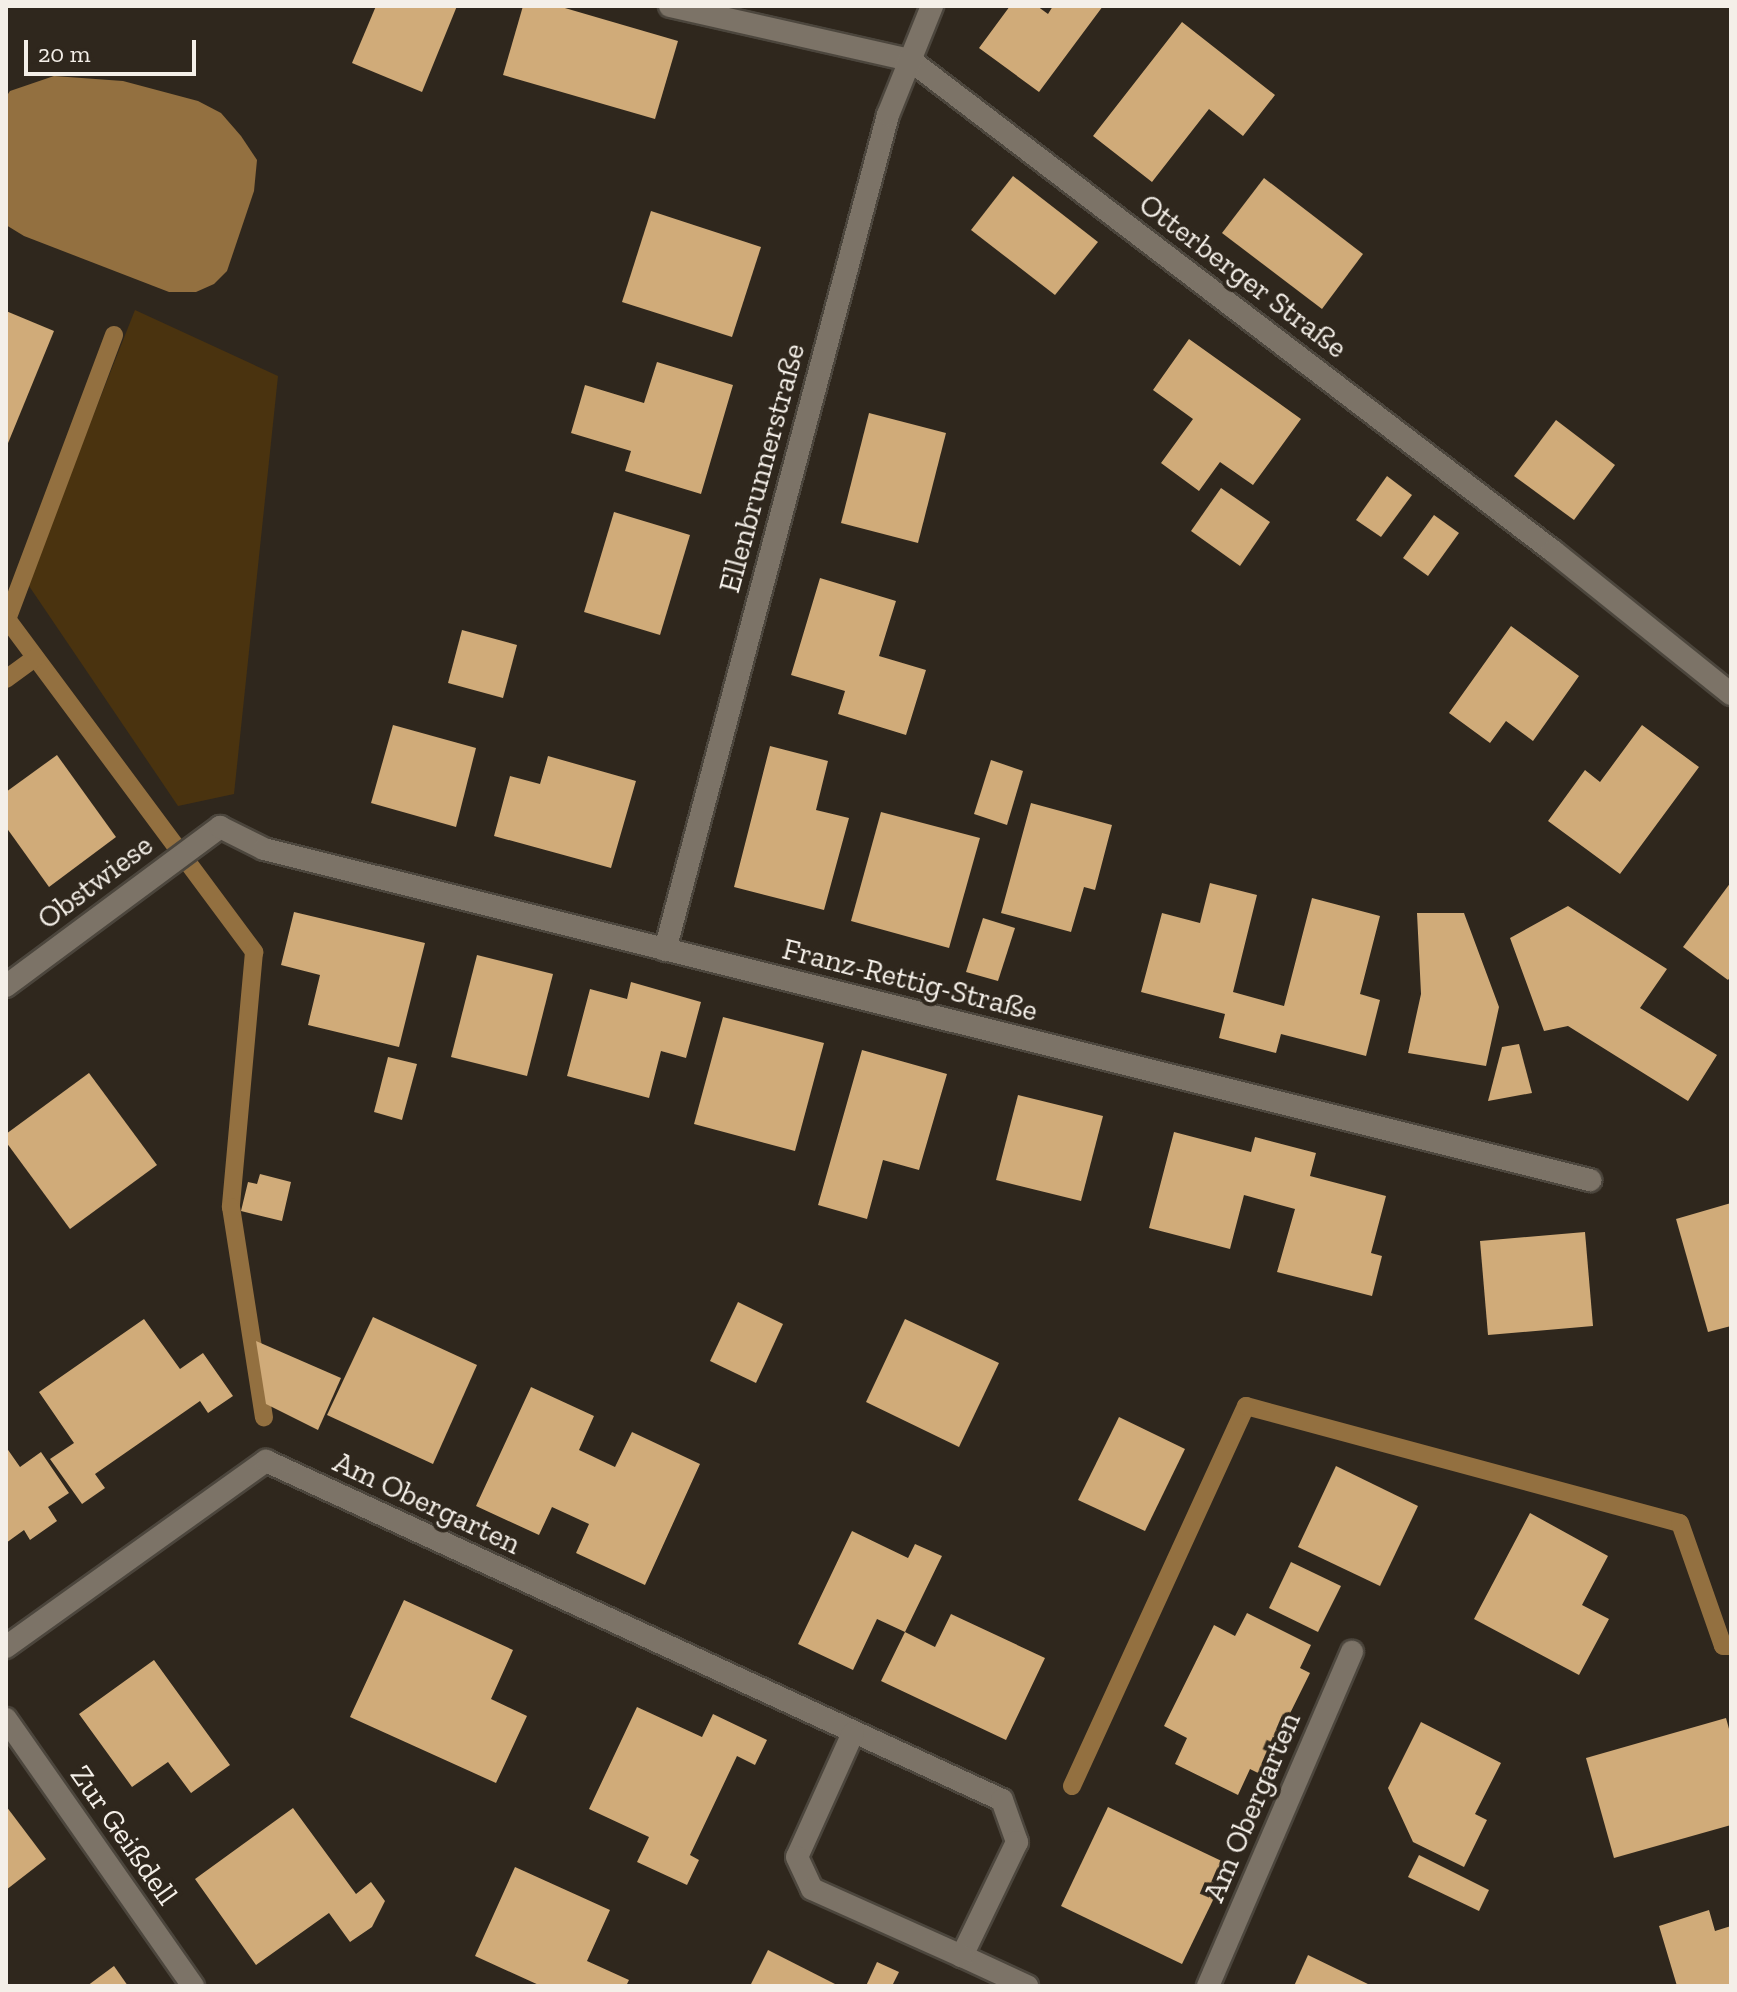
<!DOCTYPE html>
<html>
<head>
<meta charset="utf-8">
<style>
	body { margin:0 }
	#map { position:relative; width:1737px; height:1992px; overflow:hidden; background:#2f271d; font-family:"Zilla Slab",serif }
	div>[style] { position:absolute }
	.green>* { inset:0; background:#4a330f }
	.water>* { inset:0; background:#937040 }
	.stream>* { height:18px; margin:-9px; padding:0 9px; transform-origin:9px; border-radius:9px; background:#937040 }
	.building>* { inset:0; background:#d0ab79 }
	.roads { filter:drop-shadow(2px 0 #4c463d) drop-shadow(-2px 0 #4c463d) drop-shadow(0 2px #4c463d) drop-shadow(0 -2px #4c463d) }
	.minor>* { height:22px; margin:-11px; padding:0 11px; transform-origin:11px; border-radius:11px; background:#7c7367 }
	span { translate:-50% -50%; white-space:nowrap; text-align:center; line-height:1.15; -webkit-text-stroke:8px #2f271d; paint-order:stroke }
	.street-label { font-size:30px; color:#f4efe8 }
	.frame { position:absolute; inset:0; border:8px solid #f4efe8; pointer-events:none }
	.scale { position:absolute; left:24px; top:40px; width:172px; height:36px; box-sizing:border-box; border:4px solid #f4efe8; border-top:0; padding-left:10px; font-size:24px; line-height:28px; white-space:nowrap; color:#f4efe8; -webkit-text-stroke:6px #2f271d; paint-order:stroke }
</style>
</head>
<body>
<div id="map">
	<div class="green">
		<div style="clip-path:polygon(135px 310px,278px 376px,234px 794px,178px 806px,27px 583px)"></div>
	</div>
	<div class="water">
		<div style="clip-path:polygon(54px 76px,123px 81px,198px 101px,221px 113px,241px 136px,257px 160px,254px 191px,227px 271px,214px 284px,196px 292px,169px 292px,24px 236px,6px 225px,6px 97px,10px 91px)"></div>
	</div>
	<div class="stream">
		<div style="left:114px;top:335px;width:303px;rotate:110.6deg"></div>
		<div style="left:7px;top:619px;width:415px;rotate:53.4deg"></div>
		<div style="left:254px;top:952px;width:256px;rotate:95.2deg"></div>
		<div style="left:231px;top:1207px;width:213px;rotate:81.1deg"></div>
		<div style="left:6px;top:679px;width:36px;rotate:-36deg"></div>
		<div style="left:1072px;top:1786px;width:418px;rotate:-65.4deg"></div>
		<div style="left:1246px;top:1406px;width:449px;rotate:15.1deg"></div>
		<div style="left:1680px;top:1523px;width:130px;rotate:70.7deg"></div>
		<div style="left:1723px;top:1646px;width:8px"></div>
	</div>
	<div class="building">
		<div style="clip-path:polygon(376px 6px,457px 6px,422px 92px,352px 63px)"></div>
		<div style="clip-path:polygon(523px 6px,558px 6px,678px 41px,655px 119px,503px 75px)"></div>
		<div style="clip-path:polygon(1010px 6px,1037px 6px,1048px 14px,1053px 6px,1103px 6px,1039px 92px,979px 48px)"></div>
		<div style="clip-path:polygon(1182px 22px,1275px 95px,1243px 136px,1209px 109px,1152px 182px,1093px 136px)"></div>
		<div style="clip-path:polygon(1013px 176px,1098px 242px,1055px 295px,971px 230px)"></div>
		<div style="clip-path:polygon(1264px 178px,1363px 254px,1322px 309px,1222px 233px)"></div>
		<div style="clip-path:polygon(651px 211px,761px 247px,732px 337px,622px 302px)"></div>
		<div style="clip-path:polygon(6px 311px,54px 331px,6px 448px)"></div>
		<div style="clip-path:polygon(1189px 339px,1301px 419px,1253px 485px,1220px 462px,1199px 491px,1161px 463px,1193px 419px,1153px 390px)"></div>
		<div style="clip-path:polygon(657px 362px,733px 385px,701px 494px,625px 471px,631px 451px,571px 433px,585px 385px,644px 403px)"></div>
		<div style="clip-path:polygon(869px 413px,946px 433px,918px 543px,841px 523px)"></div>
		<div style="clip-path:polygon(1556px 420px,1615px 465px,1574px 520px,1514px 476px)"></div>
		<div style="clip-path:polygon(1387px 476px,1412px 495px,1381px 537px,1356px 520px)"></div>
		<div style="clip-path:polygon(1221px 488px,1270px 522px,1240px 566px,1191px 531px)"></div>
		<div style="clip-path:polygon(614px 512px,690px 535px,660px 635px,584px 612px)"></div>
		<div style="clip-path:polygon(1434px 515px,1459px 533px,1428px 576px,1403px 558px)"></div>
		<div style="clip-path:polygon(820px 578px,896px 601px,879px 656px,926px 670px,906px 735px,838px 714px,845px 691px,791px 675px)"></div>
		<div style="clip-path:polygon(1511px 626px,1579px 676px,1533px 741px,1506px 721px,1490px 743px,1449px 713px)"></div>
		<div style="clip-path:polygon(462px 630px,517px 645px,503px 698px,448px 683px)"></div>
		<div style="clip-path:polygon(393px 725px,476px 748px,456px 827px,371px 803px)"></div>
		<div style="clip-path:polygon(1642px 725px,1699px 767px,1620px 874px,1548px 821px,1585px 770px,1600px 782px)"></div>
		<div style="clip-path:polygon(770px 746px,828px 761px,816px 810px,849px 818px,824px 910px,734px 887px)"></div>
		<div style="clip-path:polygon(57px 755px,116px 837px,49px 887px,6px 827px,6px 792px)"></div>
		<div style="clip-path:polygon(548px 756px,636px 781px,611px 868px,494px 836px,510px 776px,540px 784px)"></div>
		<div style="clip-path:polygon(991px 760px,1023px 771px,1007px 825px,974px 814px)"></div>
		<div style="clip-path:polygon(1031px 803px,1112px 825px,1095px 890px,1084px 887px,1071px 932px,1001px 913px)"></div>
		<div style="clip-path:polygon(881px 812px,980px 838px,949px 948px,851px 921px)"></div>
		<div style="clip-path:polygon(1731px 882px,1731px 976px,1728px 980px,1683px 947px)"></div>
		<div style="clip-path:polygon(1210px 883px,1257px 895px,1233px 992px,1284px 1006px,1312px 898px,1380px 916px,1360px 994px,1380px 1000px,1366px 1056px,1281px 1034px,1276px 1053px,1219px 1038px,1225px 1014px,1141px 992px,1162px 913px,1200px 923px)"></div>
		<div style="clip-path:polygon(1568px 906px,1667px 969px,1640px 1008px,1717px 1055px,1688px 1101px,1568px 1026px,1544px 1031px,1510px 938px)"></div>
		<div style="clip-path:polygon(294px 912px,425px 943px,399px 1047px,308px 1025px,320px 975px,281px 965px)"></div>
		<div style="clip-path:polygon(1417px 913px,1464px 913px,1499px 1007px,1486px 1066px,1408px 1053px,1421px 994px)"></div>
		<div style="clip-path:polygon(983px 918px,1015px 928px,998px 981px,966px 972px)"></div>
		<div style="clip-path:polygon(477px 955px,553px 974px,527px 1076px,451px 1057px)"></div>
		<div style="clip-path:polygon(631px 982px,701px 1002px,686px 1058px,661px 1051px,649px 1098px,567px 1076px,590px 989px,627px 999px)"></div>
		<div style="clip-path:polygon(723px 1017px,824px 1043px,795px 1151px,694px 1124px)"></div>
		<div style="clip-path:polygon(1519px 1044px,1532px 1093px,1488px 1101px,1502px 1047px)"></div>
		<div style="clip-path:polygon(862px 1050px,947px 1074px,919px 1170px,883px 1160px,867px 1219px,818px 1205px)"></div>
		<div style="clip-path:polygon(388px 1057px,417px 1064px,402px 1120px,374px 1112px)"></div>
		<div style="clip-path:polygon(89px 1073px,157px 1165px,70px 1229px,6px 1142px,6px 1134px)"></div>
		<div style="clip-path:polygon(1018px 1095px,1103px 1116px,1081px 1201px,996px 1180px)"></div>
		<div style="clip-path:polygon(1174px 1132px,1251px 1152px,1255px 1137px,1316px 1153px,1310px 1176px,1386px 1196px,1371px 1253px,1382px 1256px,1372px 1296px,1277px 1272px,1295px 1209px,1244px 1195px,1230px 1249px,1149px 1228px)"></div>
		<div style="clip-path:polygon(260px 1174px,291px 1182px,282px 1221px,241px 1211px,248px 1182px,257px 1184px)"></div>
		<div style="clip-path:polygon(1731px 1203px,1731px 1326px,1708px 1332px,1676px 1219px)"></div>
		<div style="clip-path:polygon(1585px 1232px,1593px 1326px,1488px 1335px,1480px 1241px)"></div>
		<div style="clip-path:polygon(738px 1302px,783px 1324px,756px 1383px,710px 1361px)"></div>
		<div style="clip-path:polygon(373px 1317px,477px 1365px,433px 1464px,327px 1415px)"></div>
		<div style="clip-path:polygon(144px 1319px,180px 1369px,203px 1353px,233px 1396px,208px 1413px,200px 1401px,95px 1474px,105px 1488px,82px 1504px,50px 1459px,74px 1443px,39px 1392px)"></div>
		<div style="clip-path:polygon(905px 1319px,999px 1363px,959px 1447px,866px 1402px)"></div>
		<div style="clip-path:polygon(256px 1341px,341px 1378px,318px 1430px,266px 1404px)"></div>
		<div style="clip-path:polygon(531px 1387px,594px 1416px,579px 1450px,615px 1467px,632px 1432px,700px 1464px,645px 1585px,576px 1553px,589px 1524px,552px 1507px,539px 1535px,476px 1506px)"></div>
		<div style="clip-path:polygon(1119px 1417px,1185px 1449px,1145px 1531px,1078px 1500px)"></div>
		<div style="clip-path:polygon(6px 1447px,20px 1467px,41px 1452px,69px 1493px,48px 1507px,57px 1521px,30px 1540px,24px 1530px,6px 1543px)"></div>
		<div style="clip-path:polygon(1336px 1466px,1418px 1506px,1380px 1586px,1298px 1547px)"></div>
		<div style="clip-path:polygon(1530px 1513px,1608px 1556px,1582px 1605px,1609px 1619px,1579px 1675px,1474px 1619px)"></div>
		<div style="clip-path:polygon(852px 1531px,908px 1558px,915px 1544px,942px 1556px,905px 1632px,877px 1619px,853px 1670px,798px 1644px)"></div>
		<div style="clip-path:polygon(1291px 1562px,1341px 1586px,1318px 1632px,1269px 1608px)"></div>
		<div style="clip-path:polygon(404px 1600px,513px 1650px,491px 1699px,527px 1716px,496px 1783px,350px 1717px)"></div>
		<div style="clip-path:polygon(1247px 1613px,1311px 1645px,1300px 1668px,1310px 1673px,1260px 1774px,1250px 1769px,1238px 1795px,1175px 1764px,1187px 1738px,1164px 1726px,1214px 1625px,1235px 1636px)"></div>
		<div style="clip-path:polygon(951px 1614px,1045px 1658px,1006px 1740px,881px 1681px,905px 1632px,935px 1647px)"></div>
		<div style="clip-path:polygon(154px 1660px,230px 1765px,191px 1793px,168px 1762px,132px 1787px,79px 1714px)"></div>
		<div style="clip-path:polygon(637px 1707px,702px 1737px,713px 1714px,767px 1740px,755px 1765px,737px 1756px,690px 1855px,699px 1860px,687px 1885px,637px 1862px,649px 1837px,589px 1809px)"></div>
		<div style="clip-path:polygon(1726px 1718px,1731px 1736px,1731px 1825px,1614px 1858px,1586px 1758px)"></div>
		<div style="clip-path:polygon(1421px 1722px,1501px 1763px,1475px 1814px,1487px 1820px,1464px 1867px,1413px 1842px,1388px 1788px)"></div>
		<div style="clip-path:polygon(6px 1806px,46px 1859px,6px 1890px)"></div>
		<div style="clip-path:polygon(1108px 1807px,1230px 1865px,1182px 1964px,1061px 1906px)"></div>
		<div style="clip-path:polygon(293px 1808px,356px 1894px,371px 1882px,385px 1901px,372px 1927px,350px 1942px,329px 1913px,256px 1965px,195px 1879px)"></div>
		<div style="clip-path:polygon(1419px 1855px,1489px 1890px,1479px 1911px,1408px 1877px)"></div>
		<div style="clip-path:polygon(515px 1867px,610px 1910px,587px 1961px,629px 1980px,626px 1986px,541px 1986px,475px 1956px)"></div>
		<div style="clip-path:polygon(1709px 1910px,1715px 1931px,1731px 1926px,1731px 1986px,1677px 1986px,1659px 1926px)"></div>
		<div style="clip-path:polygon(768px 1950px,835px 1984px,833px 1986px,750px 1986px)"></div>
		<div style="clip-path:polygon(1308px 1955px,1372px 1986px,1294px 1986px)"></div>
		<div style="clip-path:polygon(877px 1962px,899px 1972px,892px 1986px,866px 1986px)"></div>
		<div style="clip-path:polygon(114px 1966px,128px 1986px,87px 1986px)"></div>
	</div>
	<div class="roads">
		<div class="minor">
			<div style="left:670px;top:6px;width:246px;rotate:12.7deg"></div>
			<div style="left:910px;top:60px;width:809px;rotate:37.37deg"></div>
			<div style="left:1553px;top:551px;width:228px;rotate:38.8deg"></div>
			<div style="left:665px;top:950px;width:864px;rotate:-75.05deg"></div>
			<div style="left:888px;top:115px;width:118px;rotate:-68deg"></div>
			<div style="left:6px;top:986px;width:267px;rotate:-36.6deg"></div>
			<div style="left:220px;top:827px;width:49px;rotate:26.6deg"></div>
			<div style="left:264px;top:849px;width:1367px;rotate:14.02deg"></div>
			<div style="left:6px;top:1647px;width:320px;rotate:-35.6deg"></div>
			<div style="left:266px;top:1461px;width:810px;rotate:24.73deg"></div>
			<div style="left:1002px;top:1800px;width:45px;rotate:70.3deg"></div>
			<div style="left:1017px;top:1842px;width:127px;rotate:115.8deg"></div>
			<div style="left:962px;top:1956px;width:72px;rotate:24.8deg"></div>
			<div style="left:6px;top:1719px;width:326px;rotate:55deg"></div>
			<div style="left:853px;top:1733px;width:136px;rotate:114.3deg"></div>
			<div style="left:797px;top:1857px;width:35px;rotate:65deg"></div>
			<div style="left:812px;top:1889px;width:164px;rotate:24.1deg"></div>
			<div style="left:1208px;top:1986px;width:364px;rotate:-66.7deg"></div>
		</div>
	</div>
	<div class="street-label">
		<span style="left:1243px;top:276px;rotate:37deg">Otterberger Straße</span>
		<span style="left:762px;top:468px;rotate:-75deg">Ellenbrunnerstraße</span>
		<span style="left:95px;top:882px;rotate:-37deg">Obstwiese</span>
		<span style="left:910px;top:980px;rotate:14deg">Franz-Rettig-Straße</span>
		<span style="left:427px;top:1503px;rotate:25deg">Am Obergarten</span>
		<span style="left:1252px;top:1807px;rotate:-67deg">Am Obergarten</span>
		<span style="left:124px;top:1835px;rotate:55deg">Zur Geißdell</span>
	</div>
	<div class="frame"></div>
	<div class="scale">20 m</div>
</div>
</body>
</html>
